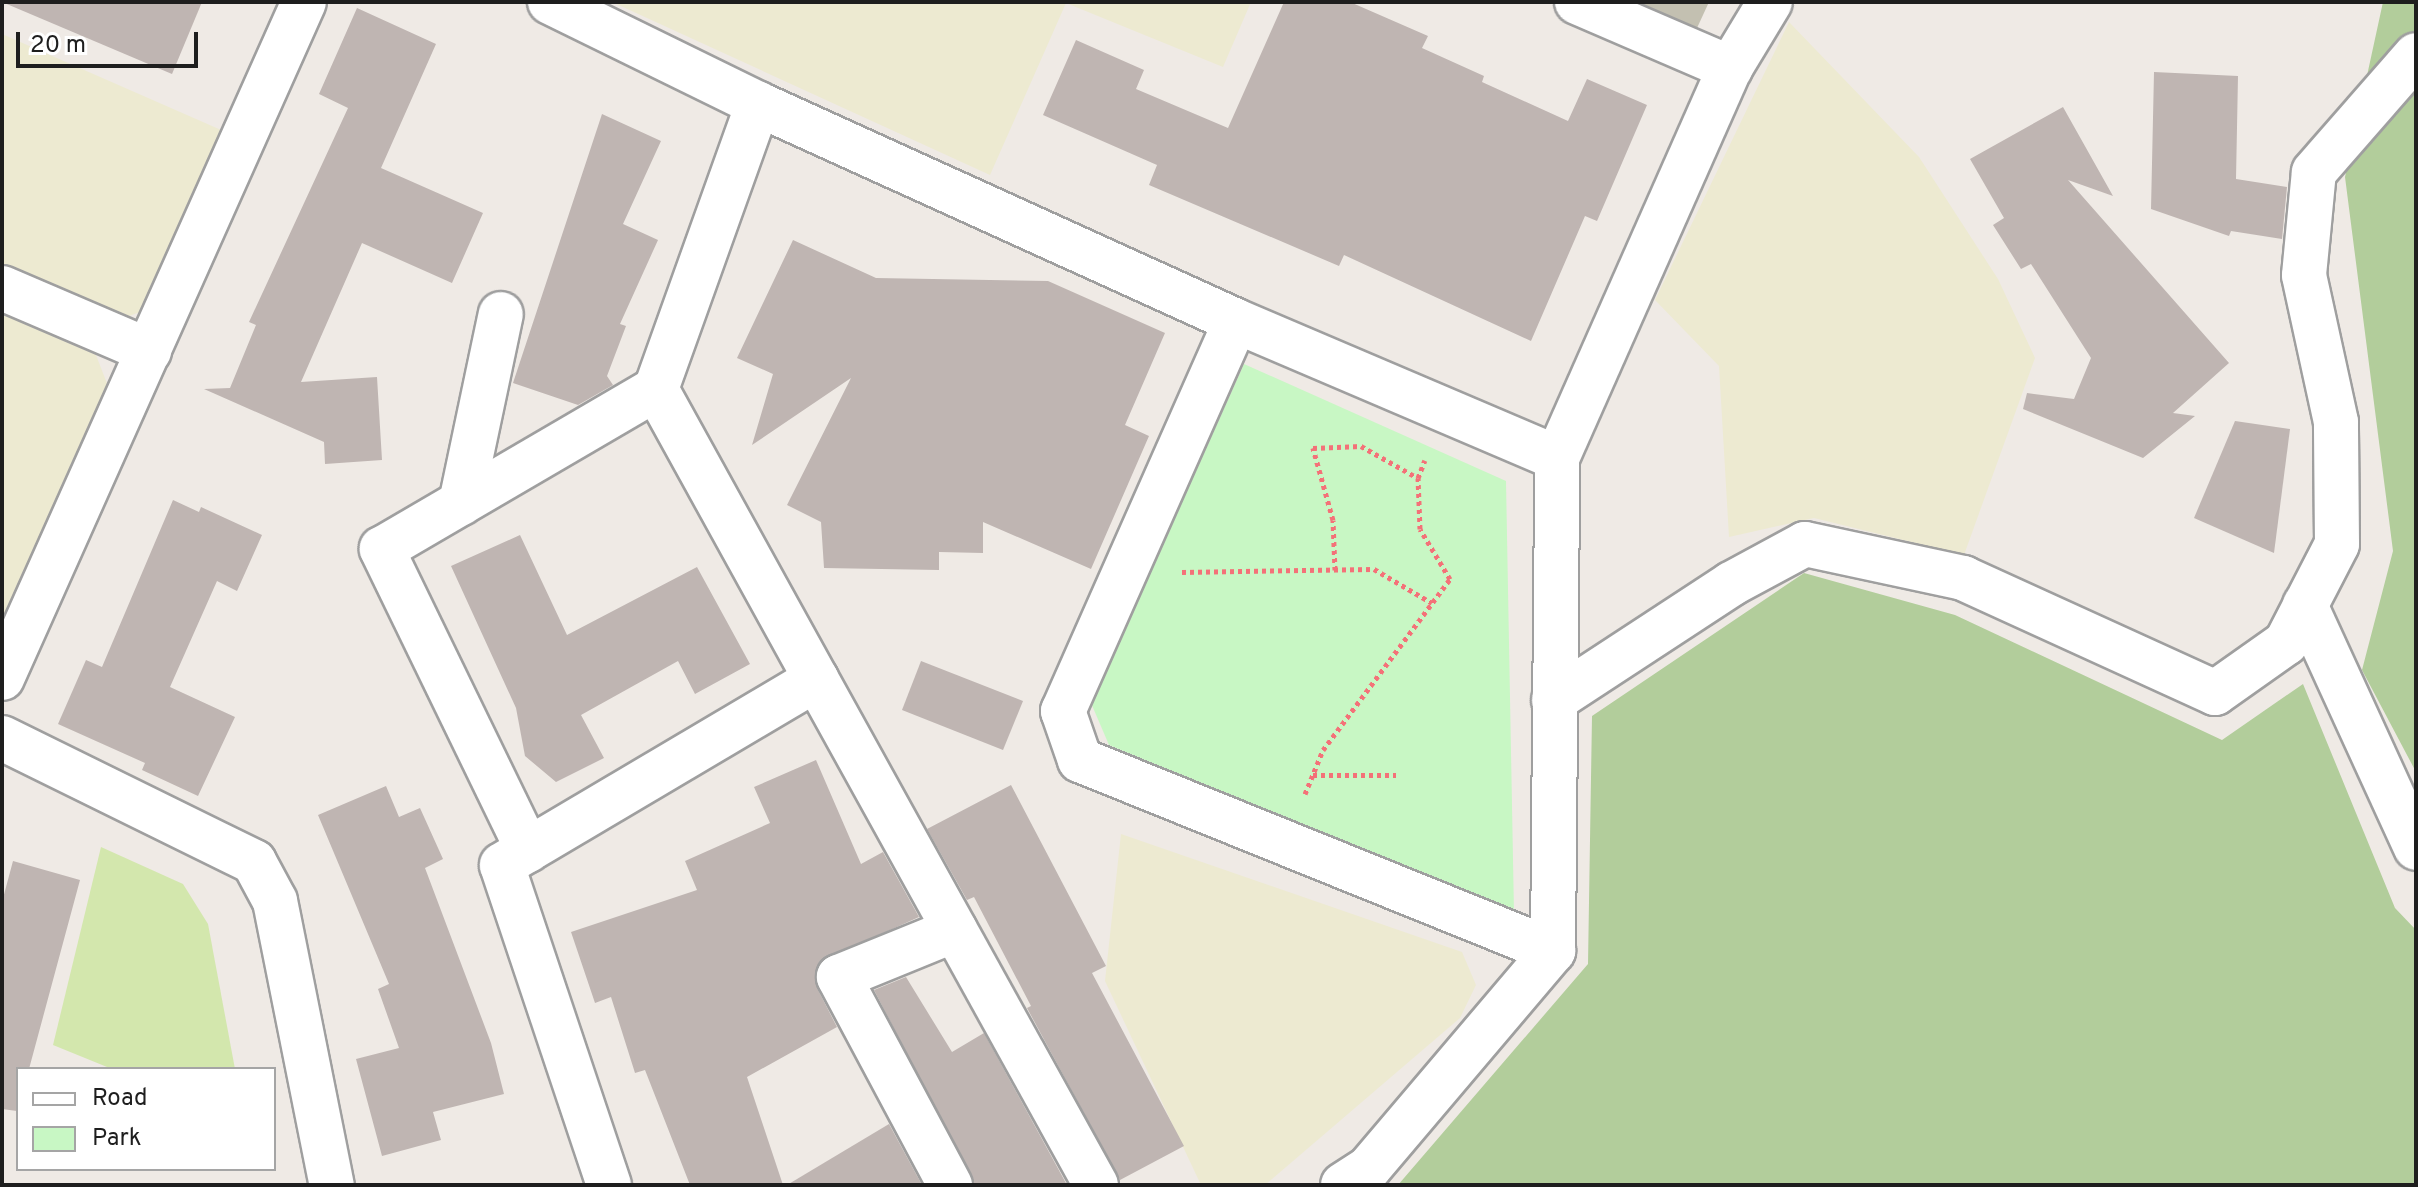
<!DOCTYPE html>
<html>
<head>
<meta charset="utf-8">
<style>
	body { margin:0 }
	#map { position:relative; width:2418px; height:1187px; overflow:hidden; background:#efeae5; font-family:Overpass,sans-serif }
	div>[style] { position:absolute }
	.construction>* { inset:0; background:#c3c0b1 }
	.farmland>* { inset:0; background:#edead1 }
	.grass>* { inset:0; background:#d3e7ad }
	.forest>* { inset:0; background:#b2cd9b }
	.park>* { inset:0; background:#c8f7c4 }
	.building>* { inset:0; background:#bfb5b2 }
	.path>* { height:5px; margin-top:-2.5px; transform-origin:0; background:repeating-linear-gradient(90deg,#f47178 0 4px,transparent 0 8px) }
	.roads { filter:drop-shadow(2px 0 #9f9f9f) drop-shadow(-2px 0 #9f9f9f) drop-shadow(0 2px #9f9f9f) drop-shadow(0 -2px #9f9f9f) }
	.minor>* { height:44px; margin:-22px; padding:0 22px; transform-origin:22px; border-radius:22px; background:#fff }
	span { translate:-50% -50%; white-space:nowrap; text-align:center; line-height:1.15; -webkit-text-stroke:6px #fff; paint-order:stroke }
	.frame { position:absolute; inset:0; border:4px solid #1e1e1e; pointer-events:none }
	.legend { position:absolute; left:16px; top:1067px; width:260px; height:104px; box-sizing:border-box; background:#fff; border:2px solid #a5a5a5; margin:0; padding:10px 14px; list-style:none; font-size:24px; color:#1e1e1e }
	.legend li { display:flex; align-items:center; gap:16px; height:40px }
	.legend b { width:40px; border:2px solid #a5a5a5 }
	.scale { position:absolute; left:16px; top:32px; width:182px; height:36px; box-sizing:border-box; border:4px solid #1e1e1e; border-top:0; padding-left:10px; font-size:24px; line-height:28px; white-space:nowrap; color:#1e1e1e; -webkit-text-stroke:6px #fff; paint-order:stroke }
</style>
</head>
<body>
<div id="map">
	<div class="construction">
		<div style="clip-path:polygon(1632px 2px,1709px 2px,1697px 28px)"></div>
	</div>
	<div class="farmland">
		<div style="clip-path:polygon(612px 2px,1251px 2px,1223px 67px,1066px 3px,990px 175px)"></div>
		<div style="clip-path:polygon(1789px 22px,1919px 157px,1998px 279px,2035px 358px,1964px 555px,1814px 518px,1729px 537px,1719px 366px,1655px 300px)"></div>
		<div style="clip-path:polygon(2px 34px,228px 133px,148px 309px,121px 319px,2px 269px)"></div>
		<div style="clip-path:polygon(2px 314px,96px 355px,113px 399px,2px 646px)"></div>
		<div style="clip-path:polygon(1121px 834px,1462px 952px,1476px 985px,1460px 1018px,1265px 1185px,1201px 1185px,1105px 981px)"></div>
	</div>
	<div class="grass">
		<div style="clip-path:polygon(101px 847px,183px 884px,208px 924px,235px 1069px,112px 1069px,53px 1045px)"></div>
	</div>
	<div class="forest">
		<div style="clip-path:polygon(2383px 2px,2416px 2px,2416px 772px,2362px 670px,2393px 551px,2345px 177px)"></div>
		<div style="clip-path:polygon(1804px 573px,1955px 615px,2222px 740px,2303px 684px,2395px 908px,2416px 930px,2416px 1185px,1398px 1185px,1588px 964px,1592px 716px)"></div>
	</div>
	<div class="park">
		<div style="clip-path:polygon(1244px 364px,1506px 481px,1514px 913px,1109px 745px,1091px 703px)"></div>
	</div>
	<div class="building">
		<div style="clip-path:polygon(2px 2px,202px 2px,172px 74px)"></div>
		<div style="clip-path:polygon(1284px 2px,1350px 2px,1428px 36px,1422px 48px,1484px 76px,1482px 82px,1568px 121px,1587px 79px,1647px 105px,1597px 221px,1585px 216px,1531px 341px,1344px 255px,1339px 266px,1149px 185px,1157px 165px,1043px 115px,1076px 40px,1144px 70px,1136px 89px,1228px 128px)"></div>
		<div style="clip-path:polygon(357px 8px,436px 44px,381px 168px,483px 213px,452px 283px,362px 243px,301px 382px,377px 377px,382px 460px,325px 464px,324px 442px,204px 389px,230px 388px,256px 325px,249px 322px,348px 108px,319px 94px)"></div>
		<div style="clip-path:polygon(2154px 72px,2238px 76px,2236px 179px,2287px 187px,2282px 239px,2231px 231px,2229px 236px,2151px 209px)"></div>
		<div style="clip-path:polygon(2063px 107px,2113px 196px,2068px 180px,2229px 363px,2173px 413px,2195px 416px,2143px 458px,2023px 409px,2027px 393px,2074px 399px,2091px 358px,2031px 264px,2021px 269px,1993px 225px,2004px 218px,1970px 159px)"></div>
		<div style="clip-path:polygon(602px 114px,661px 141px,623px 224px,658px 240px,620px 324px,626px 326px,607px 376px,613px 385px,578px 405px,513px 383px)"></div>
		<div style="clip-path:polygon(793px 240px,876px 278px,1048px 281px,1165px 333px,1125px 425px,1149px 436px,1091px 569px,983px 522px,983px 553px,939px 552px,939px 570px,824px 568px,821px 522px,787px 505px,851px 378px,752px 445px,773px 374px,737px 358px)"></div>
		<div style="clip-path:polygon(2235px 421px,2290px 429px,2274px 553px,2194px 518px)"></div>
		<div style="clip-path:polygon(173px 500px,199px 512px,201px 507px,262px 535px,237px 591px,217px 581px,170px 687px,235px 717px,198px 796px,142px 770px,145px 763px,58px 724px,86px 660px,102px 667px)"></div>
		<div style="clip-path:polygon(520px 535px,567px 635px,697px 567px,750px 664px,695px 694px,678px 661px,581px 715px,604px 758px,556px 782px,525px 756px,516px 708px,451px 566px)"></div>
		<div style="clip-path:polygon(921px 661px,1023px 701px,1003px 750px,902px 710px)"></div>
		<div style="clip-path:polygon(816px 760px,861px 864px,883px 852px,919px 917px,819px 962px,817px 988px,837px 1027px,747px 1077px,783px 1185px,690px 1185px,645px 1070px,635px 1073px,611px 997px,595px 1003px,571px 932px,697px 890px,685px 861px,770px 823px,754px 787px)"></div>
		<div style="clip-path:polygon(1011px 785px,1106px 966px,1092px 973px,1184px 1146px,1120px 1180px,1027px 1008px,1031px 1006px,974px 897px,967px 900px,927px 829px)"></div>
		<div style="clip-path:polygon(386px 786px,399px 817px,420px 808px,443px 859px,425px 868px,491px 1043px,504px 1094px,433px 1112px,441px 1140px,382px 1156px,356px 1059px,399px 1048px,378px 989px,389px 984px,318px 815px)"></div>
		<div style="clip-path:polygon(13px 861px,80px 880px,29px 1069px,18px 1069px,17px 1111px,2px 1109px,2px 902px)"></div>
		<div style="clip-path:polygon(906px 977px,952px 1052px,984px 1033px,1067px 1185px,975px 1185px,874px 990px)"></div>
		<div style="clip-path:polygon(889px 1124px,922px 1185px,787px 1185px)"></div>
	</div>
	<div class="path">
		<div style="left:1335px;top:570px;width:50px;rotate:-92.3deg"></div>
		<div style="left:1333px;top:520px;width:75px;rotate:-105.5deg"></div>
		<div style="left:1313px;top:448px;width:48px;rotate:-2.4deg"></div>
		<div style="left:1361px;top:446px;width:65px;rotate:29.3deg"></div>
		<div style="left:1182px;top:572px;width:192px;rotate:-0.9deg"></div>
		<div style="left:1374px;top:569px;width:67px;rotate:30.4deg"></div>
		<div style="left:1313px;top:775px;width:83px"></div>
		<div style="left:1305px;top:794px;width:48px;rotate:-67.8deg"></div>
		<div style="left:1323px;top:750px;width:213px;rotate:-53.4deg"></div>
		<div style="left:1450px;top:579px;width:58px;rotate:-121deg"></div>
		<div style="left:1420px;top:529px;width:51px;rotate:-92.2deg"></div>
		<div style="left:1418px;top:478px;width:19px;rotate:-69deg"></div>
	</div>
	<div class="roads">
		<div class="minor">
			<div style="left:550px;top:2px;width:232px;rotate:26.1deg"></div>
			<div style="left:758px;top:104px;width:525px;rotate:24.42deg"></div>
			<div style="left:1236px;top:321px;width:349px;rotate:23.1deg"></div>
			<div style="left:1577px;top:2px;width:167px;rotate:23.3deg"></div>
			<div style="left:2px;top:288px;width:160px;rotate:23.2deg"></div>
			<div style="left:1236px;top:321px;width:427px;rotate:113.9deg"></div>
			<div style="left:1063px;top:711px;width:52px;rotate:70.9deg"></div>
			<div style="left:1080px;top:760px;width:510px;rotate:21.99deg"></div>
			<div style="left:461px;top:503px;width:193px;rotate:-78.1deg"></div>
			<div style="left:2305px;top:605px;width:267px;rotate:65.4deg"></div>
			<div style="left:2px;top:678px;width:740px;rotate:-65.93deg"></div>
			<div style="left:816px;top:679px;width:578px;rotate:61.04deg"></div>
			<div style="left:1554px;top:700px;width:212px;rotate:-33.2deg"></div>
			<div style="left:1731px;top:584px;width:84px;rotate:-28.4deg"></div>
			<div style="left:1805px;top:544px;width:162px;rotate:12.1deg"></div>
			<div style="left:1963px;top:578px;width:277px;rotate:24.5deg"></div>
			<div style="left:2215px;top:693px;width:87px;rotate:-35.2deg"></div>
			<div style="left:2286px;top:643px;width:111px;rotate:-62.7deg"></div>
			<div style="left:2337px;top:544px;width:122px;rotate:-90.5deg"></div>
			<div style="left:2336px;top:422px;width:150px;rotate:-102.3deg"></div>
			<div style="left:2304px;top:275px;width:103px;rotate:-84.5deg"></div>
			<div style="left:2314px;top:172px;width:155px;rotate:-48.9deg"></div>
			<div style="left:2px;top:738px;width:281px;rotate:26.2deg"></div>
			<div style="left:254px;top:862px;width:44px;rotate:61.7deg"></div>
			<div style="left:275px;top:901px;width:290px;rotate:78.7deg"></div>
			<div style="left:528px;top:850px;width:335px;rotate:-115.9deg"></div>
			<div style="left:382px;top:549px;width:317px;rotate:-30.3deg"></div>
			<div style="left:609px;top:1185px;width:337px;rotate:-108.5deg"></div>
			<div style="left:502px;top:865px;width:365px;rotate:-30.6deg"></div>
			<div style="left:816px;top:679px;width:331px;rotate:-118.9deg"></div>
			<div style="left:656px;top:389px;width:303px;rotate:-70.3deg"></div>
			<div style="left:950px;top:1185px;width:236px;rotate:-118.1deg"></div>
			<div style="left:839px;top:977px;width:125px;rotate:-22.1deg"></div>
			<div style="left:1343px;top:1185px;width:31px;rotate:-33deg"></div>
			<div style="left:1369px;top:1168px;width:285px;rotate:-49.7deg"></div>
			<div style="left:1553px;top:951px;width:493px;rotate:-89.5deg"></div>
			<div style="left:1557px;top:458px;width:427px;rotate:-66.1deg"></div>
			<div style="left:1730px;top:68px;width:77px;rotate:-58.8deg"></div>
		</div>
	</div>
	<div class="frame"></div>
	<ul class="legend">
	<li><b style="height:10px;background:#fff"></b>Road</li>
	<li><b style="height:22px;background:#c8f7c4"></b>Park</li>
	</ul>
	<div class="scale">20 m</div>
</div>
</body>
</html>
